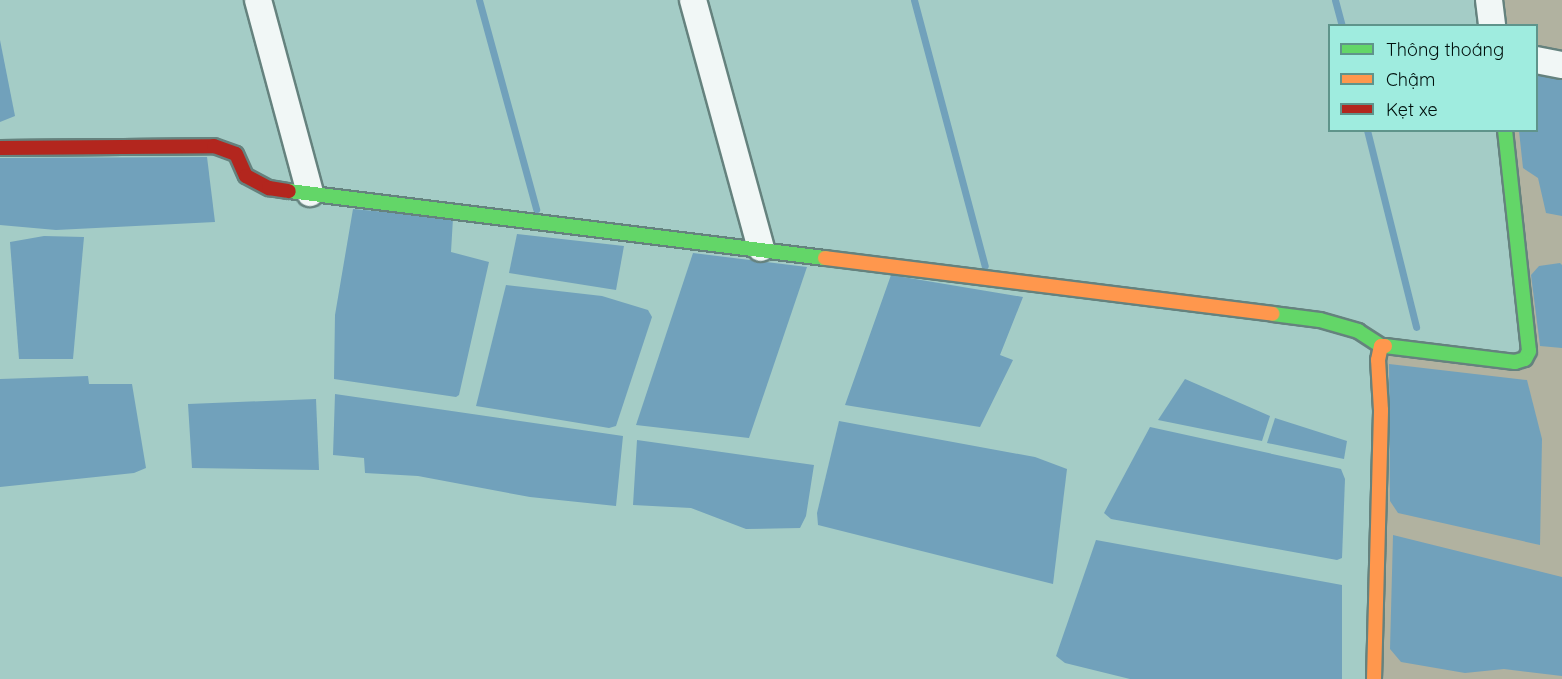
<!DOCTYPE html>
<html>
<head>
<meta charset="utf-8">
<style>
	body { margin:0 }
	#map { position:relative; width:1562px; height:679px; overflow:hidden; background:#a4ccc6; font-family:Quicksand,sans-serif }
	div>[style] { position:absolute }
	.green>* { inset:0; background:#b1b2a0 }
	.water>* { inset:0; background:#71a1bb }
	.stream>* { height:7px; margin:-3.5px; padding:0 3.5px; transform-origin:3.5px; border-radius:3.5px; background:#71a1bb }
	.roads { filter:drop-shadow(2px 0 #65827e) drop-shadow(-2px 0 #65827e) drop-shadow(0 2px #65827e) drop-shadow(0 -2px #65827e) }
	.street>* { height:26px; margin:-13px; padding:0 13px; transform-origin:13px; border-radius:13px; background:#f1f7f6 }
	.fast>* { height:14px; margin:-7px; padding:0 7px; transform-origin:7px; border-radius:7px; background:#63d668 }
	.slow>* { height:14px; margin:-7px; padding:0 7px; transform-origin:7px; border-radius:7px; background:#ff974d }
	.jam>* { height:14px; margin:-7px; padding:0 7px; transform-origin:7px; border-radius:7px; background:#b3261e }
	span { translate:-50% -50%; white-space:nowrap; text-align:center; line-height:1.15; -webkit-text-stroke:6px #9fecdf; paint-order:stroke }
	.legend { position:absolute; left:1328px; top:24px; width:210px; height:108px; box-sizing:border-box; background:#9fecdf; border:2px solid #5f948b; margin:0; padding:8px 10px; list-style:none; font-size:18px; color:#00100d }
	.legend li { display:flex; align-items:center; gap:12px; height:30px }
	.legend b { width:30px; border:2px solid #5f948b }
</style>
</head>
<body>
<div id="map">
	<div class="green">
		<div style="clip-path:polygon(1496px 0,1562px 0,1562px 58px,1537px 54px,1536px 26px,1499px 25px)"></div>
		<div style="clip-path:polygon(1537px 67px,1562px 71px,1562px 679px,1382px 679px,1386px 353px,1523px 370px,1511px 131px,1536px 130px)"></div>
	</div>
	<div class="water">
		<div style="clip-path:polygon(0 40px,15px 116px,0 122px)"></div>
		<div style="clip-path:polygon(1537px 74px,1562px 78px,1562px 216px,1546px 213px,1538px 178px,1523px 168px,1519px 131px,1536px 130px)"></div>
		<div style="clip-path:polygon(207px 157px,215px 222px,56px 230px,0 225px,0 158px)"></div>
		<div style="clip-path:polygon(353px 209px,453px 218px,451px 252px,489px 262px,459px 395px,456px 397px,334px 379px,335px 315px)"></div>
		<div style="clip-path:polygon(517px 234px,624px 246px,616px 290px,509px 273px)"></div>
		<div style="clip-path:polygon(44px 236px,84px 237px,73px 359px,19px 359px,10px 242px)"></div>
		<div style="clip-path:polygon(693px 253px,807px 267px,749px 438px,636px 425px)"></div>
		<div style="clip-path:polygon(1560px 263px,1562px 265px,1562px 348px,1540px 346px,1531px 275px,1539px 266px)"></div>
		<div style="clip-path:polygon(891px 275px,1023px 297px,1000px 355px,1013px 360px,980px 427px,845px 405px)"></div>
		<div style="clip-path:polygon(506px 285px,602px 296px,648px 310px,652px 317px,616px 426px,609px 428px,476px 406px)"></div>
		<div style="clip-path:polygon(1389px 364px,1527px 380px,1542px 439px,1540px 545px,1398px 513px,1390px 501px)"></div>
		<div style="clip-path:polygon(88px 376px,89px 384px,132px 384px,146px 468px,134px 473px,0 487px,0 379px)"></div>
		<div style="clip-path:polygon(1185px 379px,1270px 416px,1262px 441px,1158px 420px)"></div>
		<div style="clip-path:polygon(335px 394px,623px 436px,616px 506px,530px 497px,418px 476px,365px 473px,364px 458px,333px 455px)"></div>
		<div style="clip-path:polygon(316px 399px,319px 470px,192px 468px,188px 404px)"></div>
		<div style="clip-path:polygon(1275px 418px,1347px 441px,1344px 459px,1267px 443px)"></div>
		<div style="clip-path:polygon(839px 421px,1035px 457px,1067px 469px,1053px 584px,818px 525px,817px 513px)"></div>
		<div style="clip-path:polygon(1150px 427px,1341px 469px,1345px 479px,1342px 558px,1337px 560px,1111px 519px,1104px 513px)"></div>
		<div style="clip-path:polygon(637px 440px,814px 465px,806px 516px,800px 528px,746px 529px,691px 508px,633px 505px)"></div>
		<div style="clip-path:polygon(1393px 535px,1562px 577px,1562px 676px,1504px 669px,1465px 673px,1401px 662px,1390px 649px)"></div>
		<div style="clip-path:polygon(1096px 540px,1342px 585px,1342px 679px,1130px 679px,1065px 663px,1056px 656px)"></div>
	</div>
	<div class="stream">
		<div style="left:479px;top:0;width:217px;rotate:74.7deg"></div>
		<div style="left:914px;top:0;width:275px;rotate:75.1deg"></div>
		<div style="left:1335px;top:0;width:27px;rotate:75deg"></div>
		<div style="left:1367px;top:130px;width:203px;rotate:76deg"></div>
	</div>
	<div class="roads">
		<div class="street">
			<div style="left:258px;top:0;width:200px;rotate:74.9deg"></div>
			<div style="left:693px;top:0;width:257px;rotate:74.7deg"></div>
			<div style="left:1489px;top:0;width:26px;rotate:83deg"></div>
			<div style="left:1536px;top:60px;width:26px;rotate:11deg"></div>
		</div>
		<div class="fast">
			<div style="left:289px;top:191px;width:540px;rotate:7.13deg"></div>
			<div style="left:1273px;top:314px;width:47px;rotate:7.3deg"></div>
			<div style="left:1320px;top:320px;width:40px;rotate:16deg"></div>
			<div style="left:1358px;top:331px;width:27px;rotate:33deg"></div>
			<div style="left:1385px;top:346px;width:131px;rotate:7deg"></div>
			<div style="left:1515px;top:362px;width:10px;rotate:-17deg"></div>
			<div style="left:1525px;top:359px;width:9px;rotate:-63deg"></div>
			<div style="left:1529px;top:351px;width:222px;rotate:-96.2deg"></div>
		</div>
		<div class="slow">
			<div style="left:825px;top:258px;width:451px;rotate:7.1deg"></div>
			<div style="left:1374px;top:679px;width:269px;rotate:-88.5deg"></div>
			<div style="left:1381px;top:410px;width:50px;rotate:-93.4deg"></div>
			<div style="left:1378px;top:360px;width:14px;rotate:-78deg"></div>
			<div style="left:1381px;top:346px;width:4px"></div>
		</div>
		<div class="jam">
			<div style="left:0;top:148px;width:214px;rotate:-0.5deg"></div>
			<div style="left:214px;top:146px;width:23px;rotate:20deg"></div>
			<div style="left:236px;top:154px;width:24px;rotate:66deg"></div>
			<div style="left:246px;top:176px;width:26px;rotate:28deg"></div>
			<div style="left:269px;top:188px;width:20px;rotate:9deg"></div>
		</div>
	</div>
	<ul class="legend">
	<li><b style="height:8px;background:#63d668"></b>Thông thoáng</li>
	<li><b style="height:8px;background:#ff974d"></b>Chậm</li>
	<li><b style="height:8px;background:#b3261e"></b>Kẹt xe</li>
	</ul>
</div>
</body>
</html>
